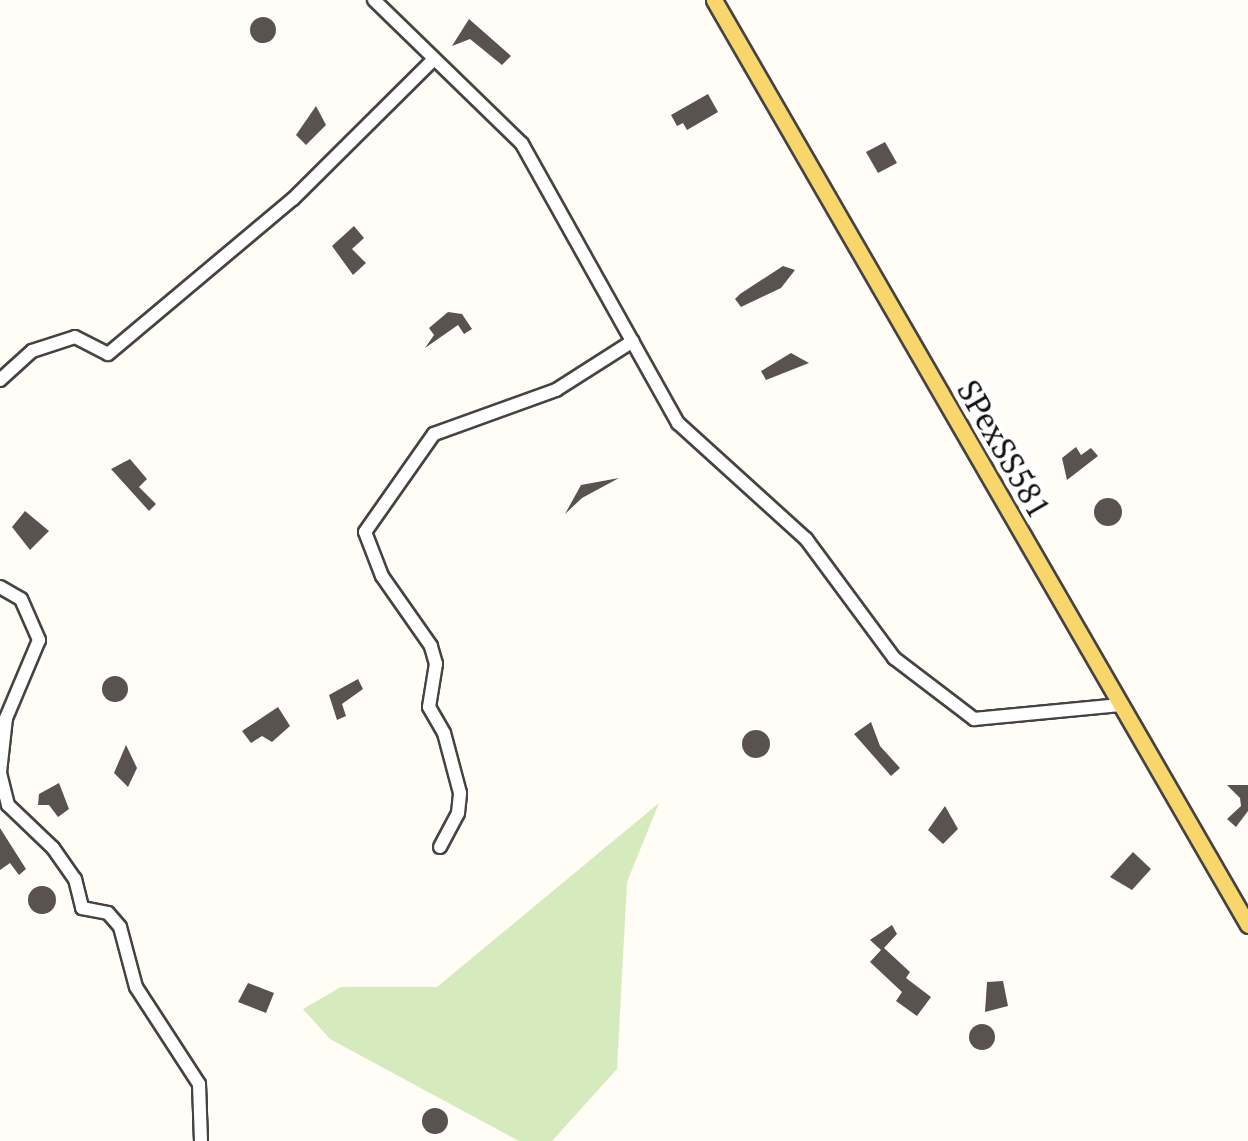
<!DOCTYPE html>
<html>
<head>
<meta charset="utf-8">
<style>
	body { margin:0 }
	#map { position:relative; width:1248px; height:1141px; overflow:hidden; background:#fffdf5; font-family:"PT Serif",serif }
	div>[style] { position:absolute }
	.green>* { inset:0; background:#d5ebbd }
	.building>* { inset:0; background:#5a524d }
	.round { border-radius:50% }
	.roads { filter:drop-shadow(2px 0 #444) drop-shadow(-2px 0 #444) drop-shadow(0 2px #444) drop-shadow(0 -2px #444) }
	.minor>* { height:12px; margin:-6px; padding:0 6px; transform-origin:6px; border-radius:6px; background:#fff }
	.major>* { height:15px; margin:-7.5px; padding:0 7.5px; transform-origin:7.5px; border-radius:7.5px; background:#f9d66b }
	span { translate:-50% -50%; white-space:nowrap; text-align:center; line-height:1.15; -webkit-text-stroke:10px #fff; paint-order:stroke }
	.street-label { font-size:32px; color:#111 }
</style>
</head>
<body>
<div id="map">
	<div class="green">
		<div style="clip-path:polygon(659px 803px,627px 882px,617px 1069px,552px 1141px,519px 1141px,330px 1039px,303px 1009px,341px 987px,437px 987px)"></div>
	</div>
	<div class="building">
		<div class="round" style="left:250px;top:17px;width:26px;height:26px"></div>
		<div style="clip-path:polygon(469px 19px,511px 56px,502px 65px,470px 39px,452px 46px)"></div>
		<div style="clip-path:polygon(708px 94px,718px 112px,687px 130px,683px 123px,677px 126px,671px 115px)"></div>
		<div style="clip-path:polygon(316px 106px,326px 125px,306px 145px,296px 135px)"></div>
		<div style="clip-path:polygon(885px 142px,897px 163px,878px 173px,866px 152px)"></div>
		<div style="clip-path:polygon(354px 226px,364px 238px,352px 249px,366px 263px,353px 275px,332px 246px)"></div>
		<div style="clip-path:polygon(783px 266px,795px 270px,781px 288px,741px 307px,735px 299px,740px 294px)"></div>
		<div style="clip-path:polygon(448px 312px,462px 314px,472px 329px,464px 334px,458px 325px,425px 348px,434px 335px,429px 328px)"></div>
		<div style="clip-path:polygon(791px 353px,809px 363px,766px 380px,761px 371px)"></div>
		<div style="clip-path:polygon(1076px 447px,1081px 455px,1091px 448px,1098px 456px,1067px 480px,1062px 458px)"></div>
		<div style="clip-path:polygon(130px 459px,147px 479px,139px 487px,156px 504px,149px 511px,111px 469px)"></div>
		<div style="clip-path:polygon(619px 478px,582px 498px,565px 514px,581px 485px)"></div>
		<div class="round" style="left:1094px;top:498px;width:28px;height:28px"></div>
		<div style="clip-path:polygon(25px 511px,49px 531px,30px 550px,12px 527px)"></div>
		<div class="round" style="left:102px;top:676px;width:26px;height:26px"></div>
		<div style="clip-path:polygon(358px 679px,363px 689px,342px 704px,346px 716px,337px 720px,329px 695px)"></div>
		<div style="clip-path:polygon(278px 707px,290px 726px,272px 742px,262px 736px,251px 743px,242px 731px)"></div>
		<div style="clip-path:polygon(871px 722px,880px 746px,900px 768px,891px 776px,854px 734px)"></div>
		<div class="round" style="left:742px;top:730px;width:28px;height:28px"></div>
		<div style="clip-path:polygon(126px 745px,137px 768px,128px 787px,114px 773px)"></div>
		<div style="clip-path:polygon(59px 783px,69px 809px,58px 817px,49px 805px,38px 805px,39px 794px)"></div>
		<div style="clip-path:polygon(1227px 785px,1248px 785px,1248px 811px,1236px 827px,1227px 819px,1241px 806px,1240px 798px)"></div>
		<div style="clip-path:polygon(945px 806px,958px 829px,943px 844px,928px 830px)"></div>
		<div style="clip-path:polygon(0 828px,26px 869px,19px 875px,10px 863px,0 870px)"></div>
		<div style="clip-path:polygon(1133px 852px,1151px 869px,1132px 890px,1110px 877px)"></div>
		<div class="round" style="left:28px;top:886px;width:28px;height:28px"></div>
		<div style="clip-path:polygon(892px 925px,897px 934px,884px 948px,910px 972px,906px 978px,931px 997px,917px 1016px,896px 1001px,902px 992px,870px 962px,881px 950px,870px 940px)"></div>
		<div style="clip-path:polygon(1003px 981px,1008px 1006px,985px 1012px,987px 982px)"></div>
		<div style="clip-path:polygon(248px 983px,274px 993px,266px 1013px,238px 1002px)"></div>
		<div class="round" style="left:969px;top:1024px;width:26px;height:26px"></div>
		<div class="round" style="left:422px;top:1108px;width:26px;height:26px"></div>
	</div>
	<div class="roads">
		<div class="minor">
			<div style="left:374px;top:0;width:206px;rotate:44.2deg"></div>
			<div style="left:522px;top:144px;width:320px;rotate:60.8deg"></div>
			<div style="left:678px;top:423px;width:173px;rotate:42.2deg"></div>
			<div style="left:806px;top:539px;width:148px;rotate:53.5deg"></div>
			<div style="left:894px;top:658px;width:101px;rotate:37.3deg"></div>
			<div style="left:974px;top:719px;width:147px;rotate:-5.5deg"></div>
			<div style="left:0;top:380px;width:43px;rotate:-42.2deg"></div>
			<div style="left:32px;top:351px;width:45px;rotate:-18deg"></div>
			<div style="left:75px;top:337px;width:37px;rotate:27deg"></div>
			<div style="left:108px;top:354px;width:241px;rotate:-40deg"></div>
			<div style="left:293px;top:199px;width:197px;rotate:-44.8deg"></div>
			<div style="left:0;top:587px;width:24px;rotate:30deg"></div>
			<div style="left:21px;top:599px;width:45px;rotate:66.3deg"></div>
			<div style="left:39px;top:640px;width:85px;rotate:112.9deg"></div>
			<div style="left:6px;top:718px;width:54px;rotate:96.3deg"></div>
			<div style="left:0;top:773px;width:33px;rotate:76deg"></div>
			<div style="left:8px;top:805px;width:62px;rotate:43.7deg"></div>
			<div style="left:53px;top:848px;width:38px;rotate:55deg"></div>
			<div style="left:75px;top:879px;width:30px;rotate:76deg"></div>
			<div style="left:82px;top:908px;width:26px;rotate:11deg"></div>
			<div style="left:108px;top:913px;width:18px;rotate:49deg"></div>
			<div style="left:120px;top:927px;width:62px;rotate:75.1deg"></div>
			<div style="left:136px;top:987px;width:116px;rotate:57deg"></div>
			<div style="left:199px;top:1084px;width:57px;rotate:88deg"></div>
			<div style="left:440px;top:847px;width:38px;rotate:-62deg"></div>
			<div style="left:458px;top:813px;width:20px;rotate:-84deg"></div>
			<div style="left:460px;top:793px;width:62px;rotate:-104.9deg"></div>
			<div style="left:444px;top:733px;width:30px;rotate:-120deg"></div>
			<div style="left:429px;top:707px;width:44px;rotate:-80.8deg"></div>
			<div style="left:436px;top:664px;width:19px;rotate:-106deg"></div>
			<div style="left:431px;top:646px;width:85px;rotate:-125deg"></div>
			<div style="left:382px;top:576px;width:47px;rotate:-111.1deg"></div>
			<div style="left:365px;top:532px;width:120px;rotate:-54.9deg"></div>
			<div style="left:434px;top:434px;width:130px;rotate:-19.8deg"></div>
			<div style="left:556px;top:390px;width:91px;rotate:-32.5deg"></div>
		</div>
		<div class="major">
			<div style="left:714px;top:0;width:1068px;rotate:60deg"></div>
		</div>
	</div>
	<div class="street-label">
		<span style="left:1004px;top:449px;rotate:60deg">SPexSS581</span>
	</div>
</div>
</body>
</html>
